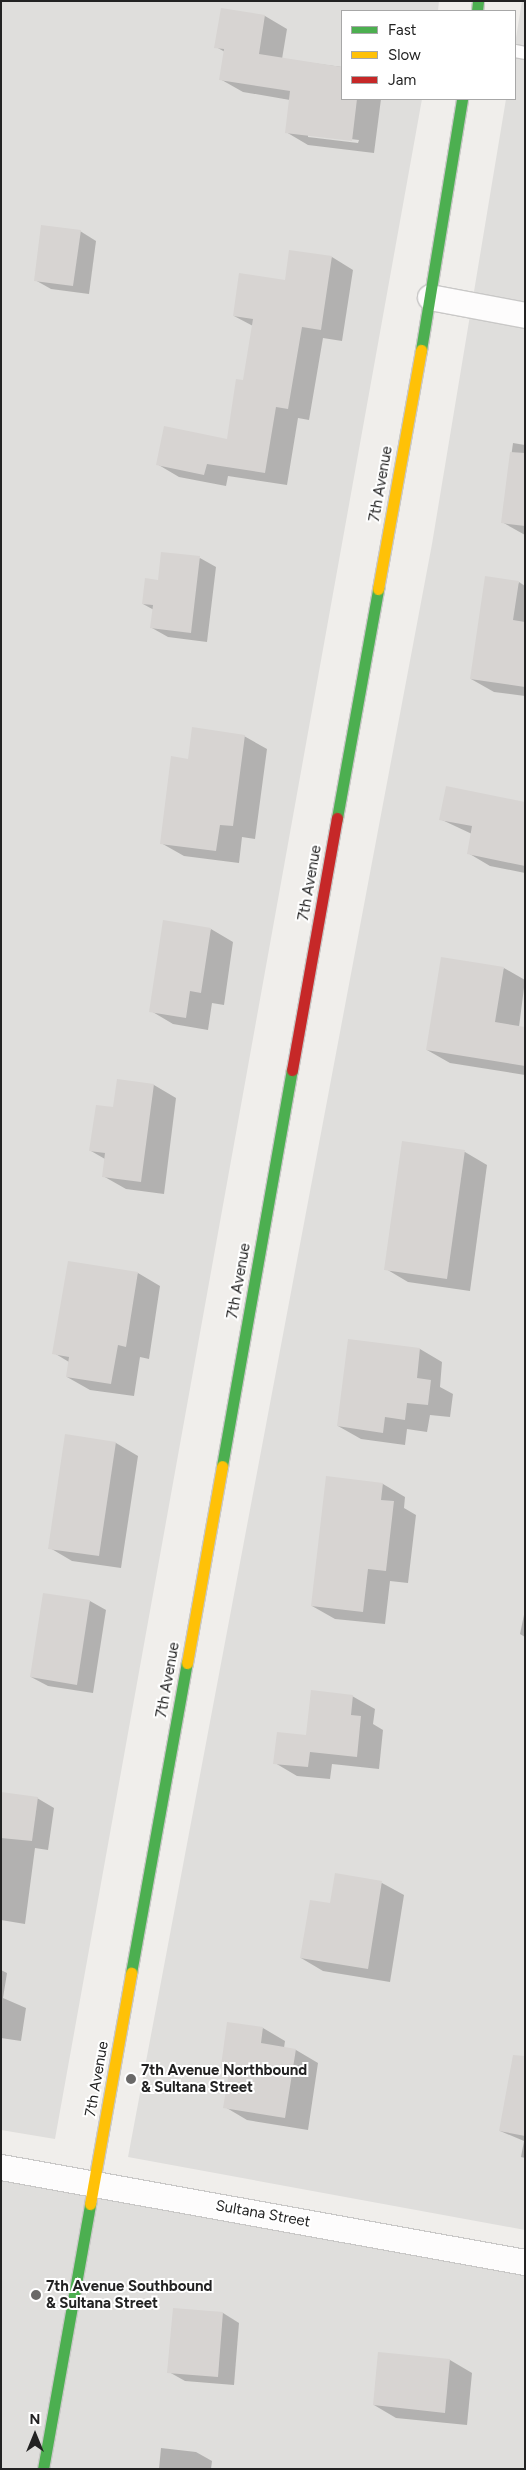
<!DOCTYPE html>
<html>
<head>
<meta charset="utf-8">
<style>
	body { margin:0 }
	#map { position:relative; width:526px; height:2470px; overflow:hidden; background:#f0eeeb; font-family:Figtree,sans-serif }
	div>[style] { position:absolute }
	.residential>* { inset:0; background:#dfdedc }
	.shadow>* { inset:0; background:#0003 }
	.building>* { inset:0; background:#d7d4d2 }
	.roads { filter:drop-shadow(1px 0 #c9c8c7) drop-shadow(-1px 0 #c9c8c7) drop-shadow(0 1px #c9c8c7) drop-shadow(0 -1px #c9c8c7) }
	.lane>* { height:12px; margin:-6px; padding:0 6px; transform-origin:6px; border-radius:6px; background:#fdfcfc }
	.street>* { height:25px; margin:-12.5px; padding:0 12.5px; transform-origin:12.5px; border-radius:12.5px; background:#fdfcfc }
	.fast>* { height:11px; margin:-5.5px; padding:0 5.5px; transform-origin:5.5px; border-radius:5.5px; background:#4caf50 }
	.slow>* { height:11px; margin:-5.5px; padding:0 5.5px; transform-origin:5.5px; border-radius:5.5px; background:#ffc107 }
	.jam>* { height:11px; margin:-5.5px; padding:0 5.5px; transform-origin:5.5px; border-radius:5.5px; background:#c62828 }
	.dots>* { width:14px; height:14px; translate:-50% -50%; box-sizing:border-box; border:2px solid #fff; border-radius:50% }
	span { translate:-50% -50%; white-space:nowrap; text-align:center; line-height:1.15; -webkit-text-stroke:4px #fff; paint-order:stroke }
	.street-label { font-size:15px; color:#222 }
	.poi-label { font-size:15px; color:#222; font-weight:700 }
	.left { translate:0 -50%; text-align:left }
	.frame { position:absolute; inset:0; border:2px solid #222; pointer-events:none }
	.legend { position:absolute; left:341px; top:10px; width:175px; height:90px; box-sizing:border-box; background:#fff; border:1px solid #a7a7a7; margin:0; padding:6px 9px; list-style:none; font-size:15px; color:#222 }
	.legend li { display:flex; align-items:center; gap:10px; height:25px }
	.legend b { width:25px; border:1px solid #a7a7a7 }
	.north { position:absolute; left:10px; top:2410px; width:50px; height:50px; -webkit-text-stroke:4px #fff; paint-order:stroke; rotate:0deg; font-size:14px; font-weight:700; line-height:20px; text-align:center; color:#222 }
	.north::after { content:''; display:block; margin:auto; width:18px; height:22px; background:#222; clip-path:polygon(50% 0,100% 100%,50% 72%,0 100%) }
</style>
</head>
<body>
<div id="map">
	<div class="residential">
		<div style="clip-path:polygon(1px 1px,439px 1px,438px 11px,342px 11px,342px 99px,422px 99px,55px 2139px,1px 2130px)"></div>
		<div style="clip-path:polygon(522px 1px,525px 1px,525px 2230px,128px 2157px,432px 544px,506px 99px,515px 99px,515px 44px)"></div>
		<div style="clip-path:polygon(1px 2177px,525px 2272px,525px 2469px,1px 2469px)"></div>
	</div>
	<div class="shadow">
		<div style="clip-path:polygon(evenodd,222px 9px,265px 16px,287px 29px,282px 59px,342px 67px,342px 99px,381px 99px,374px 153px,308px 145px,286px 132px,290px 100px,243px 92px,220px 79px,225px 52px,216px 47px,222px 9px,308px 134px,359px 140px,358px 143px,308px 137px,308px 134px)"></div>
		<div style="clip-path:polygon(80px 231px,96px 241px,89px 294px,51px 289px,35px 280px)"></div>
		<div style="clip-path:polygon(332px 257px,353px 270px,342px 341px,323px 338px,309px 420px,298px 418px,287px 485px,228px 476px,226px 486px,179px 477px,157px 464px,228px 441px,244px 382px,253px 326px,234px 316px,286px 281px)"></div>
		<div style="clip-path:polygon(513px 443px,525px 445px,525px 535px,502px 522px)"></div>
		<div style="clip-path:polygon(200px 558px,216px 567px,207px 642px,168px 637px,152px 628px,154px 610px,143px 604px,159px 581px)"></div>
		<div style="clip-path:polygon(519px 582px,525px 586px,525px 696px,494px 692px,471px 679px)"></div>
		<div style="clip-path:polygon(244px 736px,267px 749px,255px 839px,242px 837px,239px 863px,184px 856px,161px 843px,189px 760px)"></div>
		<div style="clip-path:polygon(525px 803px,525px 873px,490px 866px,468px 853px,472px 834px,440px 819px)"></div>
		<div style="clip-path:polygon(211px 929px,233px 942px,224px 1005px,212px 1003px,208px 1030px,173px 1024px,151px 1011px)"></div>
		<div style="clip-path:polygon(504px 968px,525px 980px,519px 1027px,525px 1028px,525px 1075px,450px 1063px,427px 1050px)"></div>
		<div style="clip-path:polygon(118px 1080px,154px 1085px,176px 1098px,164px 1194px,126px 1189px,103px 1176px,105px 1159px,91px 1151px,114px 1109px)"></div>
		<div style="clip-path:polygon(403px 1143px,465px 1152px,487px 1165px,470px 1291px,408px 1282px,386px 1269px)"></div>
		<div style="clip-path:polygon(138px 1273px,160px 1286px,149px 1359px,140px 1357px,134px 1396px,90px 1390px,67px 1377px,69px 1362px,54px 1353px)"></div>
		<div style="clip-path:polygon(349px 1340px,420px 1349px,442px 1362px,440px 1387px,453px 1394px,450px 1417px,430px 1415px,427px 1432px,407px 1429px,405px 1445px,361px 1439px,338px 1426px)"></div>
		<div style="clip-path:polygon(66px 1435px,116px 1443px,138px 1456px,121px 1568px,72px 1561px,50px 1548px)"></div>
		<div style="clip-path:polygon(328px 1478px,383px 1484px,405px 1497px,404px 1508px,416px 1515px,408px 1583px,390px 1581px,385px 1624px,335px 1619px,312px 1606px)"></div>
		<div style="clip-path:polygon(90px 1601px,106px 1610px,93px 1693px,48px 1686px,31px 1677px)"></div>
		<div style="clip-path:polygon(525px 1610px,525px 1637px,520px 1634px)"></div>
		<div style="clip-path:polygon(352px 1696px,375px 1709px,373px 1724px,383px 1730px,379px 1769px,332px 1764px,330px 1779px,297px 1776px,275px 1763px)"></div>
		<div style="clip-path:polygon(1px 1793px,37px 1798px,54px 1808px,48px 1850px,35px 1848px,25px 1924px,1px 1920px)"></div>
		<div style="clip-path:polygon(382px 1883px,404px 1895px,390px 1982px,323px 1971px,301px 1958px,331px 1905px)"></div>
		<div style="clip-path:polygon(1px 1970px,7px 1973px,3px 1998px,26px 2008px,21px 2041px,1px 2038px)"></div>
		<div style="clip-path:polygon(263px 2028px,285px 2041px,284px 2048px,296px 2050px,318px 2063px,308px 2130px,247px 2120px,225px 2107px,231px 2070px,222px 2065px)"></div>
		<div style="clip-path:polygon(525px 2081px,525px 2158px,521px 2157px,524px 2141px,500px 2131px)"></div>
		<div style="clip-path:polygon(174px 2309px,223px 2313px,239px 2323px,234px 2385px,185px 2381px,169px 2372px)"></div>
		<div style="clip-path:polygon(450px 2360px,472px 2373px,467px 2425px,396px 2418px,374px 2405px)"></div>
		<div style="clip-path:polygon(161px 2448px,196px 2452px,212px 2461px,211px 2469px,159px 2469px)"></div>
	</div>
	<div class="building">
		<div style="clip-path:polygon(221px 8px,265px 15px,259px 54px,342px 67px,342px 99px,357px 99px,352px 141px,285px 133px,290px 91px,219px 80px,224px 49px,214px 48px)"></div>
		<div style="clip-path:polygon(41px 225px,81px 230px,73px 286px,34px 281px)"></div>
		<div style="clip-path:polygon(289px 250px,332px 256px,321px 330px,302px 327px,288px 409px,276px 407px,265px 473px,207px 464px,204px 475px,156px 465px,164px 426px,227px 439px,236px 379px,243px 380px,253px 319px,233px 316px,239px 273px,285px 280px)"></div>
		<div style="clip-path:polygon(510px 452px,525px 453px,525px 526px,501px 523px)"></div>
		<div style="clip-path:polygon(161px 552px,200px 556px,191px 633px,150px 628px,153px 605px,142px 604px,145px 578px,158px 580px)"></div>
		<div style="clip-path:polygon(485px 576px,519px 581px,513px 620px,525px 622px,525px 687px,470px 679px)"></div>
		<div style="clip-path:polygon(192px 727px,245px 735px,233px 826px,220px 825px,216px 851px,160px 844px,171px 756px,188px 759px)"></div>
		<div style="clip-path:polygon(446px 786px,525px 802px,525px 866px,467px 854px,472px 826px,439px 820px)"></div>
		<div style="clip-path:polygon(163px 920px,211px 928px,201px 993px,190px 991px,186px 1018px,149px 1012px)"></div>
		<div style="clip-path:polygon(441px 957px,504px 967px,495px 1022px,525px 1027px,525px 1066px,426px 1050px)"></div>
		<div style="clip-path:polygon(117px 1079px,154px 1084px,141px 1182px,102px 1177px,105px 1153px,89px 1151px,96px 1105px,113px 1107px)"></div>
		<div style="clip-path:polygon(402px 1141px,465px 1150px,447px 1279px,384px 1270px)"></div>
		<div style="clip-path:polygon(68px 1261px,138px 1272px,126px 1347px,118px 1345px,111px 1384px,66px 1377px,69px 1357px,52px 1354px)"></div>
		<div style="clip-path:polygon(348px 1339px,420px 1348px,417px 1378px,431px 1380px,428px 1405px,407px 1403px,405px 1420px,385px 1417px,383px 1433px,337px 1426px)"></div>
		<div style="clip-path:polygon(65px 1434px,116px 1442px,99px 1556px,48px 1549px)"></div>
		<div style="clip-path:polygon(326px 1476px,383px 1483px,381px 1500px,394px 1501px,386px 1571px,368px 1569px,363px 1612px,311px 1606px)"></div>
		<div style="clip-path:polygon(43px 1593px,90px 1600px,77px 1685px,30px 1677px)"></div>
		<div style="clip-path:polygon(311px 1690px,353px 1695px,351px 1715px,361px 1716px,357px 1757px,310px 1752px,308px 1767px,273px 1764px,277px 1732px,306px 1735px)"></div>
		<div style="clip-path:polygon(1px 1792px,38px 1797px,32px 1841px,1px 1838px)"></div>
		<div style="clip-path:polygon(335px 1873px,382px 1881px,368px 1969px,300px 1958px,310px 1900px,330px 1903px)"></div>
		<div style="clip-path:polygon(227px 2022px,263px 2027px,261px 2043px,296px 2049px,285px 2118px,223px 2108px,230px 2067px,221px 2066px)"></div>
		<div style="clip-path:polygon(513px 2055px,525px 2056px,525px 2136px,499px 2131px)"></div>
		<div style="clip-path:polygon(173px 2308px,223px 2312px,218px 2377px,167px 2373px)"></div>
		<div style="clip-path:polygon(378px 2352px,450px 2359px,445px 2413px,373px 2405px)"></div>
	</div>
	<div class="roads">
		<div class="lane">
			<div style="left:515px;top:51px;width:10px;rotate:11deg"></div>
		</div>
		<div class="street">
			<div style="left:430px;top:297px;width:97px;rotate:10.7deg"></div>
			<div style="left:1px;top:2167px;width:533px;rotate:10.28deg"></div>
		</div>
		<div class="fast">
			<div style="left:477px;top:11px;width:10px;rotate:-84deg"></div>
			<div style="left:421px;top:350px;width:254px;rotate:-80.7deg"></div>
			<div style="left:337px;top:818px;width:233px;rotate:-79.8deg"></div>
			<div style="left:222px;top:1466px;width:402px;rotate:-80deg"></div>
			<div style="left:131px;top:1973px;width:315px;rotate:-79.8deg"></div>
			<div style="left:43px;top:2469px;width:269px;rotate:-79.9deg"></div>
		</div>
		<div class="slow">
			<div style="left:378px;top:589px;width:243px;rotate:-79.8deg"></div>
			<div style="left:187px;top:1663px;width:200px;rotate:-79.9deg"></div>
			<div style="left:90px;top:2204px;width:235px;rotate:-79.9deg"></div>
		</div>
		<div class="jam">
			<div style="left:292px;top:1070px;width:256px;rotate:-79.9deg"></div>
		</div>
	</div>
	<div class="dots">
		<div style="left:131px;top:2079px;background:#6a6968"></div>
		<div style="left:36px;top:2295px;background:#6a6968"></div>
	</div>
	<div class="street-label">
		<span style="left:381px;top:484px;rotate:-80deg">7th Avenue</span>
		<span style="left:310px;top:883px;rotate:-80deg">7th Avenue</span>
		<span style="left:239px;top:1281px;rotate:-80deg">7th Avenue</span>
		<span style="left:168px;top:1680px;rotate:-80deg">7th Avenue</span>
		<span style="left:97px;top:2079px;rotate:-80deg">7th Avenue</span>
		<span style="left:263px;top:2214px;rotate:10deg">Sultana Street</span>
	</div>
	<div class="poi-label">
		<span class="left" style="left:141px;top:2079px">7th Avenue Northbound<br>&amp; Sultana Street</span>
		<span class="left" style="left:46px;top:2295px">7th Avenue Southbound<br>&amp; Sultana Street</span>
	</div>
	<div class="frame"></div>
	<ul class="legend">
	<li><b style="height:6px;background:#4caf50"></b>Fast</li>
	<li><b style="height:6px;background:#ffc107"></b>Slow</li>
	<li><b style="height:6px;background:#c62828"></b>Jam</li>
	</ul>
	<div class="north">N</div>
</div>
</body>
</html>
